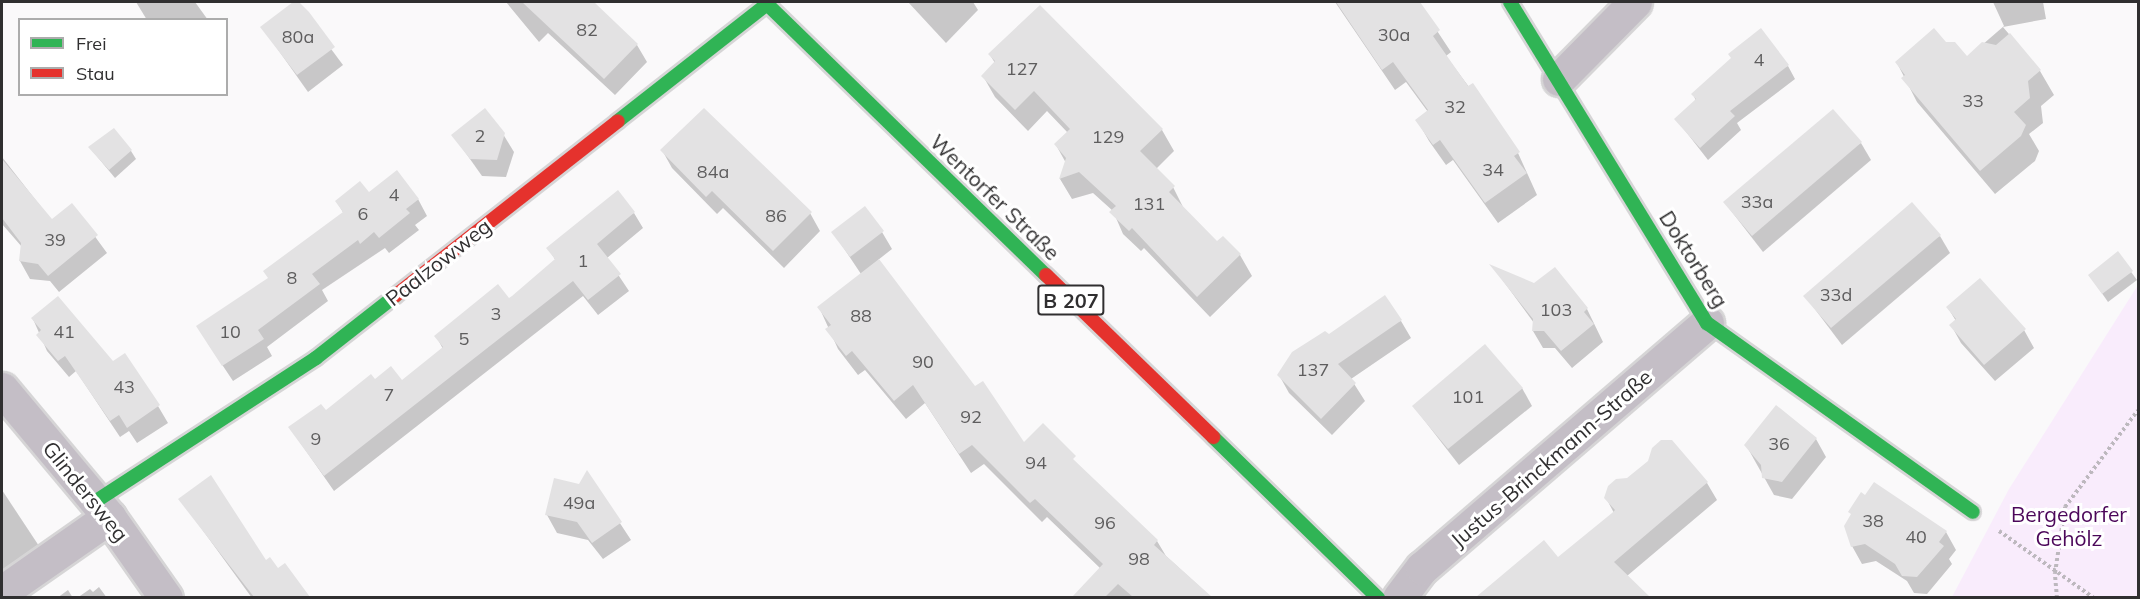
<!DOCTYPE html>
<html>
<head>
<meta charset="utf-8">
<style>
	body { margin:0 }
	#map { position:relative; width:2140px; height:599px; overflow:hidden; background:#faf9fa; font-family:Mulish,sans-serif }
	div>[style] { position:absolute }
	.green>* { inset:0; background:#f9ecfc }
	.shadow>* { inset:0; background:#0003 }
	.building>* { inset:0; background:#e3e2e3 }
	.path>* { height:4px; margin-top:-2px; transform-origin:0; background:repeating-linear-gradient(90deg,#bdb8be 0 3px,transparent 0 6px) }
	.roads { filter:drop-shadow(2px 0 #d6d5d6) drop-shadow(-2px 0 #d6d5d6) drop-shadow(0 2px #d6d5d6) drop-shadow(0 -2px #d6d5d6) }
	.street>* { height:33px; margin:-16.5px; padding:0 16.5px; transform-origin:16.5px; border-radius:16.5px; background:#c4bec6 }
	.fast>* { height:14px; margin:-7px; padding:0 7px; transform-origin:7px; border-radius:7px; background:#30b455 }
	.jam>* { height:14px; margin:-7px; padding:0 7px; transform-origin:7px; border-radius:7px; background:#e5322d }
	span { translate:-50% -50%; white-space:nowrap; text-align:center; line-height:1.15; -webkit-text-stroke:6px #fff; paint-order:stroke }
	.number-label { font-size:18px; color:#5e5d5e }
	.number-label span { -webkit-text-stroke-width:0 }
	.shield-label span { padding:2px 4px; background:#fff; border:2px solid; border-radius:4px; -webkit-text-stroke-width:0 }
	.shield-label { font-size:20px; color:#302f30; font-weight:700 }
	.street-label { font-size:21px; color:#302f30 }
	.park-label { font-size:21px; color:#4c075a }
	.frame { position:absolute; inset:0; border:3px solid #302f30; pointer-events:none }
	.legend { position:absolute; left:18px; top:18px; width:210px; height:78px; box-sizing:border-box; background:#fff; border:2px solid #acacac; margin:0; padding:8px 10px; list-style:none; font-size:18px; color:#302f30 }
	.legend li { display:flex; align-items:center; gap:12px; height:30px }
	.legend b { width:30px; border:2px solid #acacac }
</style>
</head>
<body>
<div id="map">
	<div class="green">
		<div style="clip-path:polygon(2138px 285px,2138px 597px,1952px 597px,2009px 489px)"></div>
	</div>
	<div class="shadow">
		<div style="clip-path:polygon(136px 2px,195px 2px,208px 20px,147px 20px)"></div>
		<div style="clip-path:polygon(296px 2px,343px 65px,308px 92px,262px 27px)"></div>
		<div style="clip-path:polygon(506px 2px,592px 2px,637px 45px,647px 62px,615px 95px,548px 33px,539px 42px)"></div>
		<div style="clip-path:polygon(908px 2px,973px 2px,978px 10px,946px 43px)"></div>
		<div style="clip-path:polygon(1335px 2px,1418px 2px,1451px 52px,1446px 56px,1518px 153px,1537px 195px,1498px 223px,1453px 160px,1446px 165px,1429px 141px,1417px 120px,1428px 112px,1406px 82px,1395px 90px)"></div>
		<div style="clip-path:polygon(1993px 2px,2043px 2px,2046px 19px,2003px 27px,2040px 71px,2054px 95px,2041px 106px,2043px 123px,2029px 134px,2039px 151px,2035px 161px,1995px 194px,1917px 102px,1897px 63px,1946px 44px,1967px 58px,2004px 26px)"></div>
		<div style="clip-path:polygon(990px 55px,1162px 130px,1174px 151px,1156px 169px,1173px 187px,1184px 209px,1217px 244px,1240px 255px,1252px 276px,1210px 317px,1144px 248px,1141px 251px,1123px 234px,1113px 211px,1093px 193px,1072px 199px,1060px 179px,1066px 163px,1056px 145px,1068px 133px,1047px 111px,1028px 131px,995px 97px,983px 76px,995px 63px)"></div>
		<div style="clip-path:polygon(1788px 66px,1795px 79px,1737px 123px,1741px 130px,1708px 160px,1676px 119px,1696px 101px,1693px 94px)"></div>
		<div style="clip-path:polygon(503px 134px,514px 152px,506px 177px,482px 176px,453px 135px)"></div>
		<div style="clip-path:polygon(1861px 143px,1871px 160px,1763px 252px,1725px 203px)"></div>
		<div style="clip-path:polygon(90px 148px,131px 151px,136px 159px,115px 178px)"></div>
		<div style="clip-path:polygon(662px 150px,810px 213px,820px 231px,784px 268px,723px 208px,717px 214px,672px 168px)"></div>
		<div style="clip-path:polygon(2px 157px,52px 221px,72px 205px,107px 253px,59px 292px,50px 281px,30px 279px,20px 261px,22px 247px,2px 224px)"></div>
		<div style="clip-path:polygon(369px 194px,418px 199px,427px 216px,415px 225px,419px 230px,389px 253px,385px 248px,322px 290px,328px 301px,267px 347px,272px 356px,233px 381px,207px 342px,269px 279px,344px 214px,337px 202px)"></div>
		<div style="clip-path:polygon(634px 213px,643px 228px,607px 258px,629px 291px,598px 315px,583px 296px,334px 491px,290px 428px,326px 412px,375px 381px,402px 382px,443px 349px,436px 336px,508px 300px,556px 261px,548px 248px)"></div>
		<div style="clip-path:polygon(833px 232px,882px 232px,892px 249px,878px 260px,975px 388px,1024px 444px,1043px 425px,1082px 470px,1157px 541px,1166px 556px,1212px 598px,1074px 598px,1101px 569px,1047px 517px,1042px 522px,984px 464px,971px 473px,925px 403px,906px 419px,865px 370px,858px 375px,838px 349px,819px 307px,861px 274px)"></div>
		<div style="clip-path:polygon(1940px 236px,1950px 253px,1842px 345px,1805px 296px)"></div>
		<div style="clip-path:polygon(2118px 254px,2137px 280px,2108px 302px,2090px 276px)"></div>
		<div style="clip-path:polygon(1493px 267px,1587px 309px,1603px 342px,1572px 368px,1555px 348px,1543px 348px,1533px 331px,1534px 323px)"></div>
		<div style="clip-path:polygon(1948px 308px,2024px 330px,2034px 348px,1995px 381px,1961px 343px,1951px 325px,1956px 321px)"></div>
		<div style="clip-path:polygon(33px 319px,113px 363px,158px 406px,168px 423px,137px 443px,129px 431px,120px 437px,76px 371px,69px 377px,47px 351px)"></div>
		<div style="clip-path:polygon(1401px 321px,1411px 338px,1351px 379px,1365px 401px,1332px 435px,1289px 393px,1279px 375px,1329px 336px)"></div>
		<div style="clip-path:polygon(1522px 388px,1532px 406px,1459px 465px,1414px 407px)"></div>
		<div style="clip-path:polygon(1777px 408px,1816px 439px,1826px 457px,1792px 499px,1774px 495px,1746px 445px)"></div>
		<div style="clip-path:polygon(587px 473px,631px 540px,603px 559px,588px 540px,557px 533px,547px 515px,580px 485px)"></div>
		<div style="clip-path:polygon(1707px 483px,1717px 500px,1627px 576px,1648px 598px,1500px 598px,1493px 585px,1558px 560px,1614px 513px,1606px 498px)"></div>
		<div style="clip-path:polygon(2px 490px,39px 546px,2px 574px)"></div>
		<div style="clip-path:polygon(1866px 497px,1946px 532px,1956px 550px,1949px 559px,1952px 564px,1927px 594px,1914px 593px,1907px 581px,1876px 561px,1862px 564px,1852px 546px)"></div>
		<div style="clip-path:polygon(180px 499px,265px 562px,278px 570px,284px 565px,308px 598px,252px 598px)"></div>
		<div style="clip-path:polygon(99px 587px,107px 598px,77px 598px,90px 589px,93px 592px)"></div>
		<div style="clip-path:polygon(68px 590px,73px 598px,57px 598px)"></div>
	</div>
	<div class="building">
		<div style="clip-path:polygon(293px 2px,299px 2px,309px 12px,335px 47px,297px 75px,260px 27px)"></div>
		<div style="clip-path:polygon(522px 2px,594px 2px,638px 44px,604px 79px)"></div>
		<div style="clip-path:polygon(1336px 2px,1420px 2px,1440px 30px,1433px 36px,1468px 86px,1473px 83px,1520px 152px,1514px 156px,1527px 173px,1485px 203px,1440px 140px,1433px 145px,1415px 120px,1428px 110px,1393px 62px,1382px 70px)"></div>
		<div style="clip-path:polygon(1040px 5px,1163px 129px,1140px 151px,1175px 186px,1169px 192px,1217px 241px,1223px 236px,1241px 254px,1197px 297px,1132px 228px,1129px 231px,1109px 212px,1116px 206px,1079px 172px,1059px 179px,1066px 158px,1054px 144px,1070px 129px,1034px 91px,1015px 110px,981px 76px,995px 61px,988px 54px)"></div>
		<div style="clip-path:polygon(1761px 28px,1789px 65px,1730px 111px,1735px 116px,1700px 148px,1674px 119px,1696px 99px,1691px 94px,1731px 58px,1728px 54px)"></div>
		<div style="clip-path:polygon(1934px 28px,1946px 42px,1955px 42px,1967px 56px,1982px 42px,1996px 45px,2010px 33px,2041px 70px,2028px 81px,2030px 98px,2014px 112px,2026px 125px,2021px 136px,1980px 171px,1901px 78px,1905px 75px,1895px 62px)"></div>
		<div style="clip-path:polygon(485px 108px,505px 133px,497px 160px,470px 159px,451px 135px)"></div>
		<div style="clip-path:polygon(704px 108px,812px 212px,773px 251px,712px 191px,706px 197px,660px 150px)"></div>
		<div style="clip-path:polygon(1833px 109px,1862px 142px,1752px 236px,1723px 202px)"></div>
		<div style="clip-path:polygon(114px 128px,132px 150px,109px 170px,88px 147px)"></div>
		<div style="clip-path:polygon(2px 159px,52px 219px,72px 203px,98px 235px,48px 276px,38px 264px,19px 261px,21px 243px,2px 218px)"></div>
		<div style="clip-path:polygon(397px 170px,419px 199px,406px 209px,410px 213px,379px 238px,374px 232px,360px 244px,358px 240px,312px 274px,320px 284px,258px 330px,264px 339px,222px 366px,196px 326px,268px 278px,263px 271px,343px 212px,335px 201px,360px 181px,369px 192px)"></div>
		<div style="clip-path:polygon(618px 190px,635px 212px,597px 244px,621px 274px,588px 300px,573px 281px,324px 476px,288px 427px,321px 404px,326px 410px,371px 374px,375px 379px,391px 366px,402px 380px,443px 347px,434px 336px,498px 284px,509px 298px,512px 296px,555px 259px,546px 248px)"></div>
		<div style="clip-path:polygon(1912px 202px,1941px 235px,1831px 328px,1803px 296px)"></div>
		<div style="clip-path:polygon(865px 206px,884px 231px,850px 257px,831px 232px)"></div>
		<div style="clip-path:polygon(2118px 251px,2133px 271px,2102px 294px,2088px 275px)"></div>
		<div style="clip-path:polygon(879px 259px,975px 386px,983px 381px,1024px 442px,1043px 423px,1076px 456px,1073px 459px,1158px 540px,1154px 545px,1212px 597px,1133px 597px,1118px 584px,1105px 597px,1072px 597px,1103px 564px,1035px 499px,1030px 503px,972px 445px,959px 454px,913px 385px,894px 401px,852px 351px,846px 356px,825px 329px,831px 325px,817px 307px)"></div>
		<div style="clip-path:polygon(1489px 264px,1534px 283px,1555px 267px,1588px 308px,1584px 312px,1594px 324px,1561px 351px,1544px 331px,1532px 331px,1533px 319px)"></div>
		<div style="clip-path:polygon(1980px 278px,2026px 329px,1984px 365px,1949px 325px,1956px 319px,1946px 307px)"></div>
		<div style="clip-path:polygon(1385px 295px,1402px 320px,1338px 364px,1356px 383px,1321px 419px,1277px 375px,1292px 352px,1325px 331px,1329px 334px)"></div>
		<div style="clip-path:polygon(58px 296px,113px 361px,125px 353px,160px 405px,127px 428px,119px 415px,110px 421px,65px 356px,58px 361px,36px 335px,41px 330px,31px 318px)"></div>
		<div style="clip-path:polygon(1485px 344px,1523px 388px,1448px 449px,1412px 406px)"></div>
		<div style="clip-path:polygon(1776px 405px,1817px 438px,1782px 482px,1762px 478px,1761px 465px,1744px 445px)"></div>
		<div style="clip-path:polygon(1661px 440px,1672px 440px,1708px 482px,1614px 562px,1650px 597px,1476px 597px,1544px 540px,1558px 557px,1612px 513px,1615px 510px,1604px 498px,1608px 486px,1616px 479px,1627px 478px,1648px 461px,1652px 448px)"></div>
		<div style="clip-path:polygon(587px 470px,622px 522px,592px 543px,577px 522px,545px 515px,554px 478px,579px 484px)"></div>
		<div style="clip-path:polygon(211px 475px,266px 560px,270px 557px,278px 568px,285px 563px,310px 597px,254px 597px,178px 499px)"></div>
		<div style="clip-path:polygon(1874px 482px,1947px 531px,1939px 542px,1944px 546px,1917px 577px,1902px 576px,1895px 564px,1865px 544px,1851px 547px,1844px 526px,1851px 514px,1848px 512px,1861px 492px,1865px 495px)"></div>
	</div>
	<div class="path">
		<div style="left:1999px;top:531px;width:116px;rotate:35.2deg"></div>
		<div style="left:2057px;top:598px;width:25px;rotate:-95deg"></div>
		<div style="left:2055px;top:573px;width:67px;rotate:-81.4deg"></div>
		<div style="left:2065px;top:507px;width:121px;rotate:-53deg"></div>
	</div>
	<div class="roads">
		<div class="street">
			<div style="left:1559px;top:79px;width:108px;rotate:-45.4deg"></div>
			<div style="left:2px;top:389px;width:167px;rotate:50.1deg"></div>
			<div style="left:109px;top:517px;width:99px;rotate:54.9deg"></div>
			<div style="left:2px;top:592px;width:131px;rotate:-35deg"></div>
			<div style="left:1399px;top:598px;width:38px;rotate:-53deg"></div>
			<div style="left:1422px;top:568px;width:376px;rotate:-40.7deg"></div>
		</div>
		<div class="fast">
			<div style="left:765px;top:2px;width:392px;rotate:44.2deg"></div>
			<div style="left:1510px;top:2px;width:377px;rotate:58.5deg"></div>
			<div style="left:1707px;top:323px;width:326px;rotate:35.4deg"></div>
			<div style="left:618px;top:121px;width:189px;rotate:-38.1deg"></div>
			<div style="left:1213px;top:437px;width:231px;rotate:44.3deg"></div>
			<div style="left:96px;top:501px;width:262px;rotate:-33deg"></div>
			<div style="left:316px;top:358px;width:100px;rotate:-38.1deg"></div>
		</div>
		<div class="jam">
			<div style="left:1046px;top:275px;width:233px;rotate:44.1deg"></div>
			<div style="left:395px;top:296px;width:283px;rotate:-38.1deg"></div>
		</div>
	</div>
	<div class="number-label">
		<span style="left:587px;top:30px">82</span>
		<span style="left:1394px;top:35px">30a</span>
		<span style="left:298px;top:37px">80a</span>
		<span style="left:1759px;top:60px">4</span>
		<span style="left:1022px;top:69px">127</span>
		<span style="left:1973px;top:101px">33</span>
		<span style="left:1455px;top:107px">32</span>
		<span style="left:480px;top:136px">2</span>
		<span style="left:1108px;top:137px">129</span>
		<span style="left:1493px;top:170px">34</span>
		<span style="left:713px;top:172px">84a</span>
		<span style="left:394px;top:195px">4</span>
		<span style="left:1757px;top:202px">33a</span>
		<span style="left:1149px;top:204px">131</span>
		<span style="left:363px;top:214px">6</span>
		<span style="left:776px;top:216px">86</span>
		<span style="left:55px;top:240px">39</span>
		<span style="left:583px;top:261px">1</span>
		<span style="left:292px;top:278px">8</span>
		<span style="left:1836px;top:295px">33d</span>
		<span style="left:1556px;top:310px">103</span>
		<span style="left:496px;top:314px">3</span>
		<span style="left:861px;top:316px">88</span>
		<span style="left:64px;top:332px">41</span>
		<span style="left:230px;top:332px">10</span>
		<span style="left:464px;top:339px">5</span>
		<span style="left:923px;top:362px">90</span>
		<span style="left:1313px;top:370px">137</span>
		<span style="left:124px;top:387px">43</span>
		<span style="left:389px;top:395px">7</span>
		<span style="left:1468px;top:397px">101</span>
		<span style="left:971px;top:417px">92</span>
		<span style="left:316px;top:439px">9</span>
		<span style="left:1779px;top:444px">36</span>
		<span style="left:1036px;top:463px">94</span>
		<span style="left:579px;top:503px">49a</span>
		<span style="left:1873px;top:521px">38</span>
		<span style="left:1105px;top:523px">96</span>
		<span style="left:1916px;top:537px">40</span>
		<span style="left:1139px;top:559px">98</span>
	</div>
	<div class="shield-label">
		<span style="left:1071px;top:300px">B 207</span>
	</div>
	<div class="street-label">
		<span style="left:995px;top:197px;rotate:44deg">Wentorfer Straße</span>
		<span style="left:1694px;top:259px;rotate:58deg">Doktorberg</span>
		<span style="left:438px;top:262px;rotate:-38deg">Paalzowweg</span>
		<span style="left:1551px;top:458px;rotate:-41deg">Justus-Brinckmann-Straße</span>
		<span style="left:86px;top:491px;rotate:51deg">Glindersweg</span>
	</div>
	<div class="park-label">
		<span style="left:2069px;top:526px">Bergedorfer<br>Gehölz</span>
	</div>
	<div class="frame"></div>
	<ul class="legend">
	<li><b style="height:8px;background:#30b455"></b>Frei</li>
	<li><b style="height:8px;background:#e5322d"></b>Stau</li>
	</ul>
</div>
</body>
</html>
